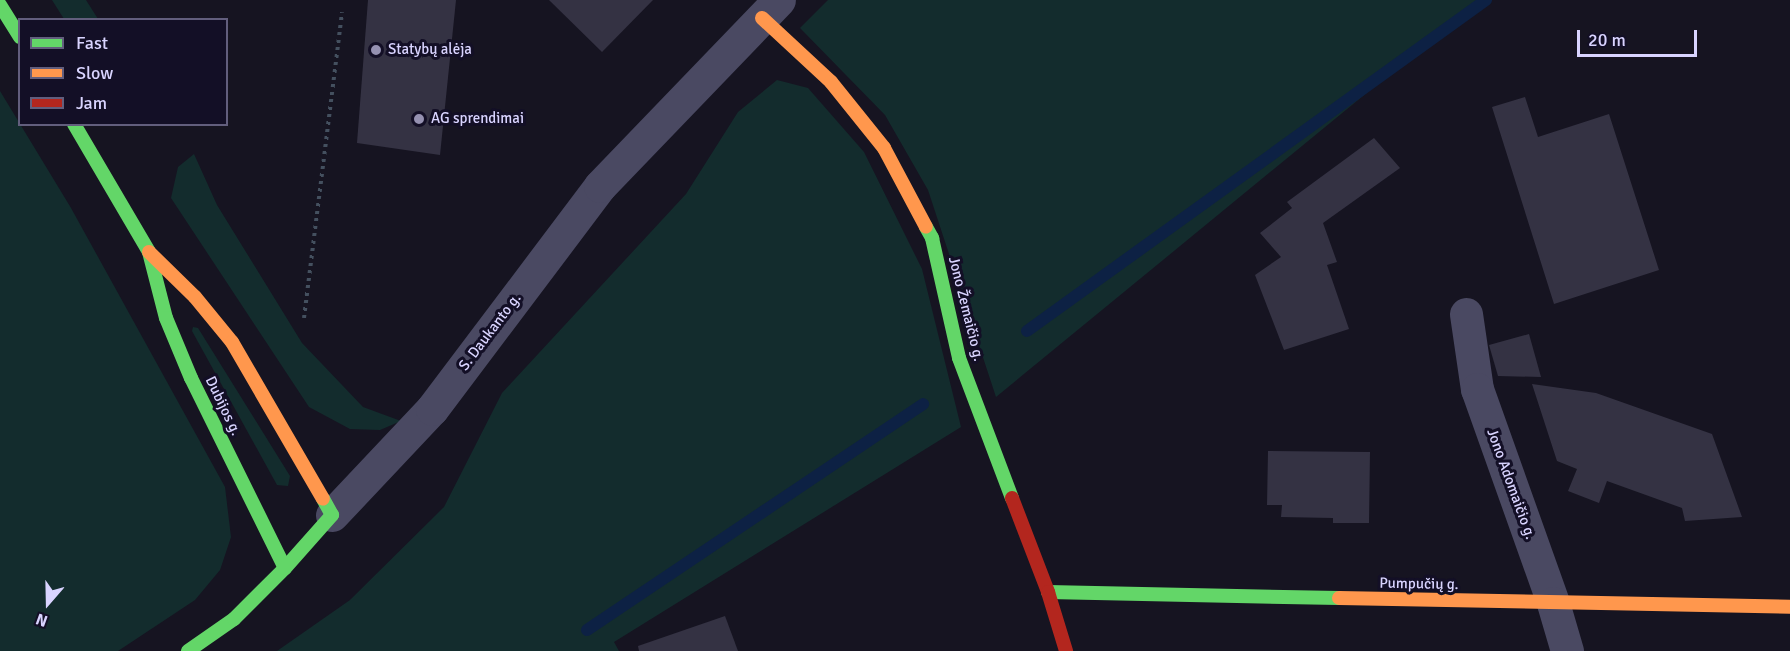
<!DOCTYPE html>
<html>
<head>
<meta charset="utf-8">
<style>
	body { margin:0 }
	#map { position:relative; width:1790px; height:651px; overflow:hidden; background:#161421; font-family:Signika,sans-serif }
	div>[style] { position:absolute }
	.green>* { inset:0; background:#132c2d }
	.stream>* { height:12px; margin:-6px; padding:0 6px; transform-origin:6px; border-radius:6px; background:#0d2144 }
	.building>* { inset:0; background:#343243 }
	.path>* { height:4px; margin-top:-2px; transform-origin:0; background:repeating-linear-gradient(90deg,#44505f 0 3px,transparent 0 7.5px) }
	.street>* { height:33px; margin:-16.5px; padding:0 16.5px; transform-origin:16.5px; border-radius:16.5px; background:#4a4962 }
	.fast>* { height:14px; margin:-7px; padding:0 7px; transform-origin:7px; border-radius:7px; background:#63d668 }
	.slow>* { height:14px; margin:-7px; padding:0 7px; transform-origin:7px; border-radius:7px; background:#ff974d }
	.jam>* { height:14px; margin:-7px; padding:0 7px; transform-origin:7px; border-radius:7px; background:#b3261e }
	.dots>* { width:16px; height:16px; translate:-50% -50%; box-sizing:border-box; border:3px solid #130f26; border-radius:50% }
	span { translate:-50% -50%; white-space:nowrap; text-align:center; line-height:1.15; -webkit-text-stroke:6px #130f26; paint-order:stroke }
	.poi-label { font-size:15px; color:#d9d4ff }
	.left { translate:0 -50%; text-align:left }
	.street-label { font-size:15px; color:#d9d4ff }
	.legend { position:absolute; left:18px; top:18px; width:210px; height:108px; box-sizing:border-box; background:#130f26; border:2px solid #625e7d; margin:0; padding:8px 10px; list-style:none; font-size:18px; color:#d9d4ff }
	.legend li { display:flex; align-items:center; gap:12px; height:30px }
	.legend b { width:30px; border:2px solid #625e7d }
	.north { position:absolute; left:18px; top:573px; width:60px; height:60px; -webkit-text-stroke:4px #130f26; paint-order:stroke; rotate:200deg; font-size:16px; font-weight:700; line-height:24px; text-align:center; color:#d9d4ff }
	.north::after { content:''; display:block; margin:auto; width:21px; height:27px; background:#d9d4ff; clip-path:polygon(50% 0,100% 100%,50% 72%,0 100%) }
	.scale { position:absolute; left:1577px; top:30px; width:120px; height:27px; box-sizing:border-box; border:3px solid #d9d4ff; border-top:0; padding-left:8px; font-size:18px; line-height:21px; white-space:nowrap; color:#d9d4ff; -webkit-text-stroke:4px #130f26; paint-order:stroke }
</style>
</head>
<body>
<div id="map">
	<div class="green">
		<div style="clip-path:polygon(52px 0,86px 0,98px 19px,64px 19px)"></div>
		<div style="clip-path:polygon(828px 0,1480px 0,996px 397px,928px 190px,885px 115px,800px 28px)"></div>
		<div style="clip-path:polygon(777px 80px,808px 88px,864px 152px,922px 269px,961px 427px,614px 642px,619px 651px,277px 651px,350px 600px,444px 507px,502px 393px,686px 194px,738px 112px)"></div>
		<div style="clip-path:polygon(0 91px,71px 208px,225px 487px,231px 537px,220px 570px,195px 600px,118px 651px,0 651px)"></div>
		<div style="clip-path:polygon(194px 154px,217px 205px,302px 343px,363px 407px,401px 421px,380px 430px,350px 429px,309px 407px,171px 198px,178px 167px)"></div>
		<div style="clip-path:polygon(193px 327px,198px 328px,290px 476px,288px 486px,277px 485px,192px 331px)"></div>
	</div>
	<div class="stream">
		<div style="left:1027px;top:331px;width:566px;rotate:-35.8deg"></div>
		<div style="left:587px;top:630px;width:405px;rotate:-33.9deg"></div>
	</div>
	<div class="building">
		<div style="clip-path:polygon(368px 0,456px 0,440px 155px,357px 143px)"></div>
		<div style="clip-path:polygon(549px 0,653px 0,602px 52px)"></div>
		<div style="clip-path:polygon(1525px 97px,1538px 137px,1609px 114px,1659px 270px,1554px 304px,1492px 107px)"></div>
		<div style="clip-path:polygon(1374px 138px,1400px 168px,1323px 223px,1337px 262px,1327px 265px,1349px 329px,1284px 350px,1255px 275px,1281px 257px,1260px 233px,1292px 208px,1287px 202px)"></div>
		<div style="clip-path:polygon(1529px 334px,1541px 377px,1498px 376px,1489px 345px)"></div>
		<div style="clip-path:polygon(1532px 384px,1596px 393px,1712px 434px,1742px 517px,1685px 521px,1682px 508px,1607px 481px,1599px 503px,1568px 491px,1577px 469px,1557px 461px)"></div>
		<div style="clip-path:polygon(1268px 451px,1370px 452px,1369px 523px,1333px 523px,1333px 518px,1281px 517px,1282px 505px,1267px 505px)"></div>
		<div style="clip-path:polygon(725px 616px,738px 651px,639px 651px,638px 646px)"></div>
	</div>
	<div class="path">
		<div style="left:304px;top:318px;width:308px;rotate:-82.9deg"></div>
	</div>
	<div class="street">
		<div style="left:1466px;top:314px;width:76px;rotate:81.7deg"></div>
		<div style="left:1477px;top:389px;width:227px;rotate:70.4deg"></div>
		<div style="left:1553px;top:603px;width:50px;rotate:73.7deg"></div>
		<div style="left:332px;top:515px;width:146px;rotate:-46.7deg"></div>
		<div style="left:432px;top:409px;width:279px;rotate:-53deg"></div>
		<div style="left:600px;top:186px;width:258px;rotate:-46.1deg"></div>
	</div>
	<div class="fast">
		<div style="left:0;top:5px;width:38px;rotate:58deg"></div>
		<div style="left:74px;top:124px;width:148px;rotate:59.6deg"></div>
		<div style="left:149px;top:252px;width:68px;rotate:75.6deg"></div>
		<div style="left:166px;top:318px;width:65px;rotate:67.4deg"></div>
		<div style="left:191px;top:378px;width:212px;rotate:63.7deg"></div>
		<div style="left:926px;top:227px;width:13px;rotate:61deg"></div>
		<div style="left:932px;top:238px;width:123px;rotate:77.3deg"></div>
		<div style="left:959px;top:358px;width:150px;rotate:69.3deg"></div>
		<div style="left:1048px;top:592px;width:291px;rotate:1.2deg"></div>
		<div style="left:188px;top:651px;width:56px;rotate:-34.8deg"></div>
		<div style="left:234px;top:619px;width:72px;rotate:-45deg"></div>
		<div style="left:285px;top:568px;width:71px;rotate:-48.4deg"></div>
		<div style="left:332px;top:515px;width:18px;rotate:-119deg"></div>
	</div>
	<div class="slow">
		<div style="left:762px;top:18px;width:94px;rotate:42.8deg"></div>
		<div style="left:831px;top:82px;width:85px;rotate:51.2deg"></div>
		<div style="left:884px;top:148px;width:89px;rotate:62deg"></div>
		<div style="left:149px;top:252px;width:64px;rotate:44.4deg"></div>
		<div style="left:195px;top:297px;width:58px;rotate:50.6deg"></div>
		<div style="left:232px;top:342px;width:181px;rotate:59.9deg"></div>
		<div style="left:1339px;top:598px;width:451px;rotate:1.1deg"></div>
	</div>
	<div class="jam">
		<div style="left:1012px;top:498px;width:101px;rotate:69deg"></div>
		<div style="left:1048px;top:592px;width:62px;rotate:73deg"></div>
	</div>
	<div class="dots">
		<div style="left:376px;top:50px;background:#9591b1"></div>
		<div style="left:419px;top:119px;background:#9591b1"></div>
	</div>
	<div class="poi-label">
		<span class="left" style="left:388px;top:50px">Statybų alėja</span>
		<span class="left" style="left:431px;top:119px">AG sprendimai</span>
	</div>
	<div class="street-label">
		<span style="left:966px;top:309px;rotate:76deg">Jono Žemaičio g.</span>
		<span style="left:490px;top:332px;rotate:-53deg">S. Daukanto g.</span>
		<span style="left:223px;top:406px;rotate:64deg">Dubijos g.</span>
		<span style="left:1511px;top:484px;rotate:70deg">Jono Adomaičio g.</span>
		<span style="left:1419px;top:584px;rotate:1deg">Pumpučių g.</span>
	</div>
	<ul class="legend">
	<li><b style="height:8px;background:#63d668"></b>Fast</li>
	<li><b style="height:8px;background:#ff974d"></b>Slow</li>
	<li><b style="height:8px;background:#b3261e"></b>Jam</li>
	</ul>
	<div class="north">N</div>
	<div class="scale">20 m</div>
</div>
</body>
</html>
